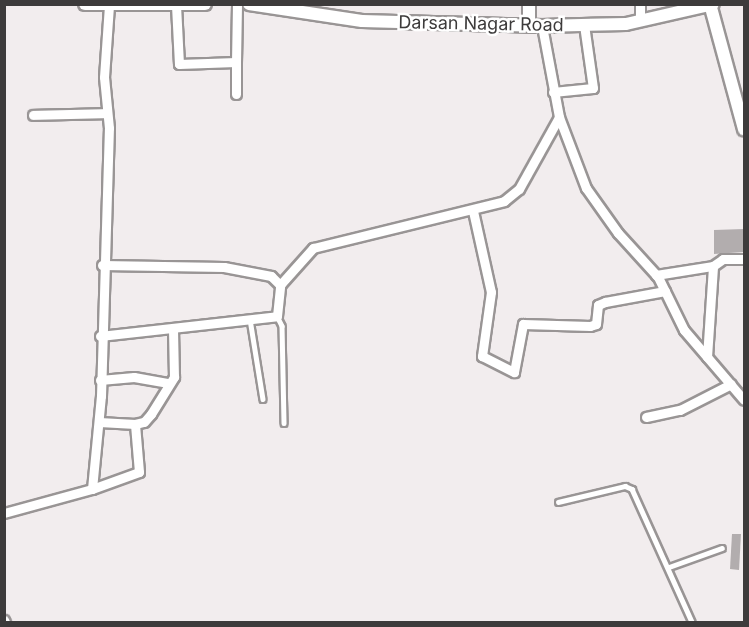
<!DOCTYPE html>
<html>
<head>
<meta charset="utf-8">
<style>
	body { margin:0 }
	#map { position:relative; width:749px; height:627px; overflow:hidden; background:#f2edee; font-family:Inter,sans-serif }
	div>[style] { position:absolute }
	.building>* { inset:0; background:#b2adae }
	.roads { filter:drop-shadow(2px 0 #999595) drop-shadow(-2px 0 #999595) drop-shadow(0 2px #999595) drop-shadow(0 -2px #999595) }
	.lane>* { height:4.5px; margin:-2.25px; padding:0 2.25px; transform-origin:2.25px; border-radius:2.25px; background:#fff }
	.street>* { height:9px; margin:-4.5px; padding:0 4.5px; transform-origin:4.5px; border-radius:4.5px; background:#fff }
	.secondary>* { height:12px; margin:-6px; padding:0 6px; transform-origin:6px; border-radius:6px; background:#fff }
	span { translate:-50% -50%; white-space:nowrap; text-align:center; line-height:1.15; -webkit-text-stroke:5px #fff; paint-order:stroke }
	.street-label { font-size:18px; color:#3d3b3b }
	.frame { position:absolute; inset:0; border:6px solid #3d3b3b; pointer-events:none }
</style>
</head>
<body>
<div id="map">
	<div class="building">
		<div style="clip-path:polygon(744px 229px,744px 252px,714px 254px,714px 230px)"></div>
		<div style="clip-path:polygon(732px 534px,741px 534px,739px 570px,730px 569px)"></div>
	</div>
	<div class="roads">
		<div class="lane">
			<div style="left:277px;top:316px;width:11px;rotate:63deg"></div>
			<div style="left:282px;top:326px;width:97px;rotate:88.8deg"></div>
			<div style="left:250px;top:319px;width:81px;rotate:80.8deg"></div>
			<div style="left:558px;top:502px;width:69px;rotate:-13.4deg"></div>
			<div style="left:625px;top:486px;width:8px;rotate:23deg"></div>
			<div style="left:632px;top:489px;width:146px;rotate:65.7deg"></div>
			<div style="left:669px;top:567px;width:56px;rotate:-19.7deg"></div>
		</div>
		<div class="street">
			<div style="left:640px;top:4px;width:17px;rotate:90deg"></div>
			<div style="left:176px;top:5px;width:59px;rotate:87.1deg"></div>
			<div style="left:179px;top:64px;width:57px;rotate:-2deg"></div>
			<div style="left:236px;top:62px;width:58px;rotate:-89deg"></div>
			<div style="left:542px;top:26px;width:93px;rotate:79.4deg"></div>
			<div style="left:559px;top:117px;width:76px;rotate:69.2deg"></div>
			<div style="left:586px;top:188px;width:55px;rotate:54.6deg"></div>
			<div style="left:618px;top:233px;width:59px;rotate:47.7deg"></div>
			<div style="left:658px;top:277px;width:59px;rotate:63.9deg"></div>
			<div style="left:684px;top:330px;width:92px;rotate:49.4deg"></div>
			<div style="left:553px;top:92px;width:40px;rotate:-5.7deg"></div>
			<div style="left:593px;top:88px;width:64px;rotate:-98.1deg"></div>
			<div style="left:236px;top:94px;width:32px;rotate:-90deg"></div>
			<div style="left:33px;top:115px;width:74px;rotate:-1.5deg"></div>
			<div style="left:473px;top:211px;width:83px;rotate:77.5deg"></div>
			<div style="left:491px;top:292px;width:65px;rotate:98deg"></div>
			<div style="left:482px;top:356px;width:36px;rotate:27deg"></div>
			<div style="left:514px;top:372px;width:49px;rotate:-79.4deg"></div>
			<div style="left:523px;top:324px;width:67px;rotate:1.7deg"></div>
			<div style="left:590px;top:326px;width:6px;rotate:-18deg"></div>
			<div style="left:596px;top:324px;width:19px;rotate:-84deg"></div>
			<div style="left:598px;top:305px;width:8px;rotate:-23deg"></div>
			<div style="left:605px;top:302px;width:61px;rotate:-10.4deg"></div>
			<div style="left:102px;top:265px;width:122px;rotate:0.9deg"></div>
			<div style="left:224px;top:267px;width:48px;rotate:10.8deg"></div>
			<div style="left:271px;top:276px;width:13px;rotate:45deg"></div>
			<div style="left:656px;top:275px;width:58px;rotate:-9deg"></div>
			<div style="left:713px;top:266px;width:12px;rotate:-35deg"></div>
			<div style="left:723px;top:259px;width:21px"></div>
			<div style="left:100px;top:336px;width:178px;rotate:-6.4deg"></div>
			<div style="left:277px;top:316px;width:31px;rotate:-84deg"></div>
			<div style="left:280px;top:285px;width:50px;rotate:-48.3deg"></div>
			<div style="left:313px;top:248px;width:197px;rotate:-13.8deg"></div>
			<div style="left:504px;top:201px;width:19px;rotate:-39deg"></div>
			<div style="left:519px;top:189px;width:82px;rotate:-60.9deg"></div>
			<div style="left:707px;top:357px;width:91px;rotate:-86.2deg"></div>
			<div style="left:100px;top:380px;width:34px;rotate:-5deg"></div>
			<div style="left:134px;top:377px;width:35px;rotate:10deg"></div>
			<div style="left:646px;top:417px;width:35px;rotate:-12deg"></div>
			<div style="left:680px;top:410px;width:57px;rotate:-27deg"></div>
			<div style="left:135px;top:424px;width:9px;rotate:-13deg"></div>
			<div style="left:144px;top:422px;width:11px;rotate:-49deg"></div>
			<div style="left:151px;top:414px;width:44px;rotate:-58.1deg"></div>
			<div style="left:174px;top:377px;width:49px;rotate:-91.2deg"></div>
			<div style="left:92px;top:489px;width:50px;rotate:-19.9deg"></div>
			<div style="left:139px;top:472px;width:48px;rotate:-94.8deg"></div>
			<div style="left:135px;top:424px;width:36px;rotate:-177deg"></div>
			<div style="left:4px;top:513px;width:91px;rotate:-15.3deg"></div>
			<div style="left:92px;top:489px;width:93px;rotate:-84.5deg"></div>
			<div style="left:101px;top:396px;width:268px;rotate:-88.3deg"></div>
			<div style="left:109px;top:128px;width:51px;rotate:-95.6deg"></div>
			<div style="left:104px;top:77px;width:71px;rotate:-86deg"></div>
			<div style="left:4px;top:620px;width:2px;rotate:63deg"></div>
		</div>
		<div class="secondary">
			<div style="left:85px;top:4px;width:120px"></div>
			<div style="left:249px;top:4px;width:114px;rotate:8.6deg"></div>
			<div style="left:362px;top:21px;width:180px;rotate:1.6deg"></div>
			<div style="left:542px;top:26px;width:84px;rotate:-1.4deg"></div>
			<div style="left:626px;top:24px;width:89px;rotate:-12.9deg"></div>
			<div style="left:710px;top:4px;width:130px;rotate:74.8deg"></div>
			<div style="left:529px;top:25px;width:21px;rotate:-90deg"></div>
		</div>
	</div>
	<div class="street-label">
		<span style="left:481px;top:24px;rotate:1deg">Darsan Nagar Road</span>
	</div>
	<div class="frame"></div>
</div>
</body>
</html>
